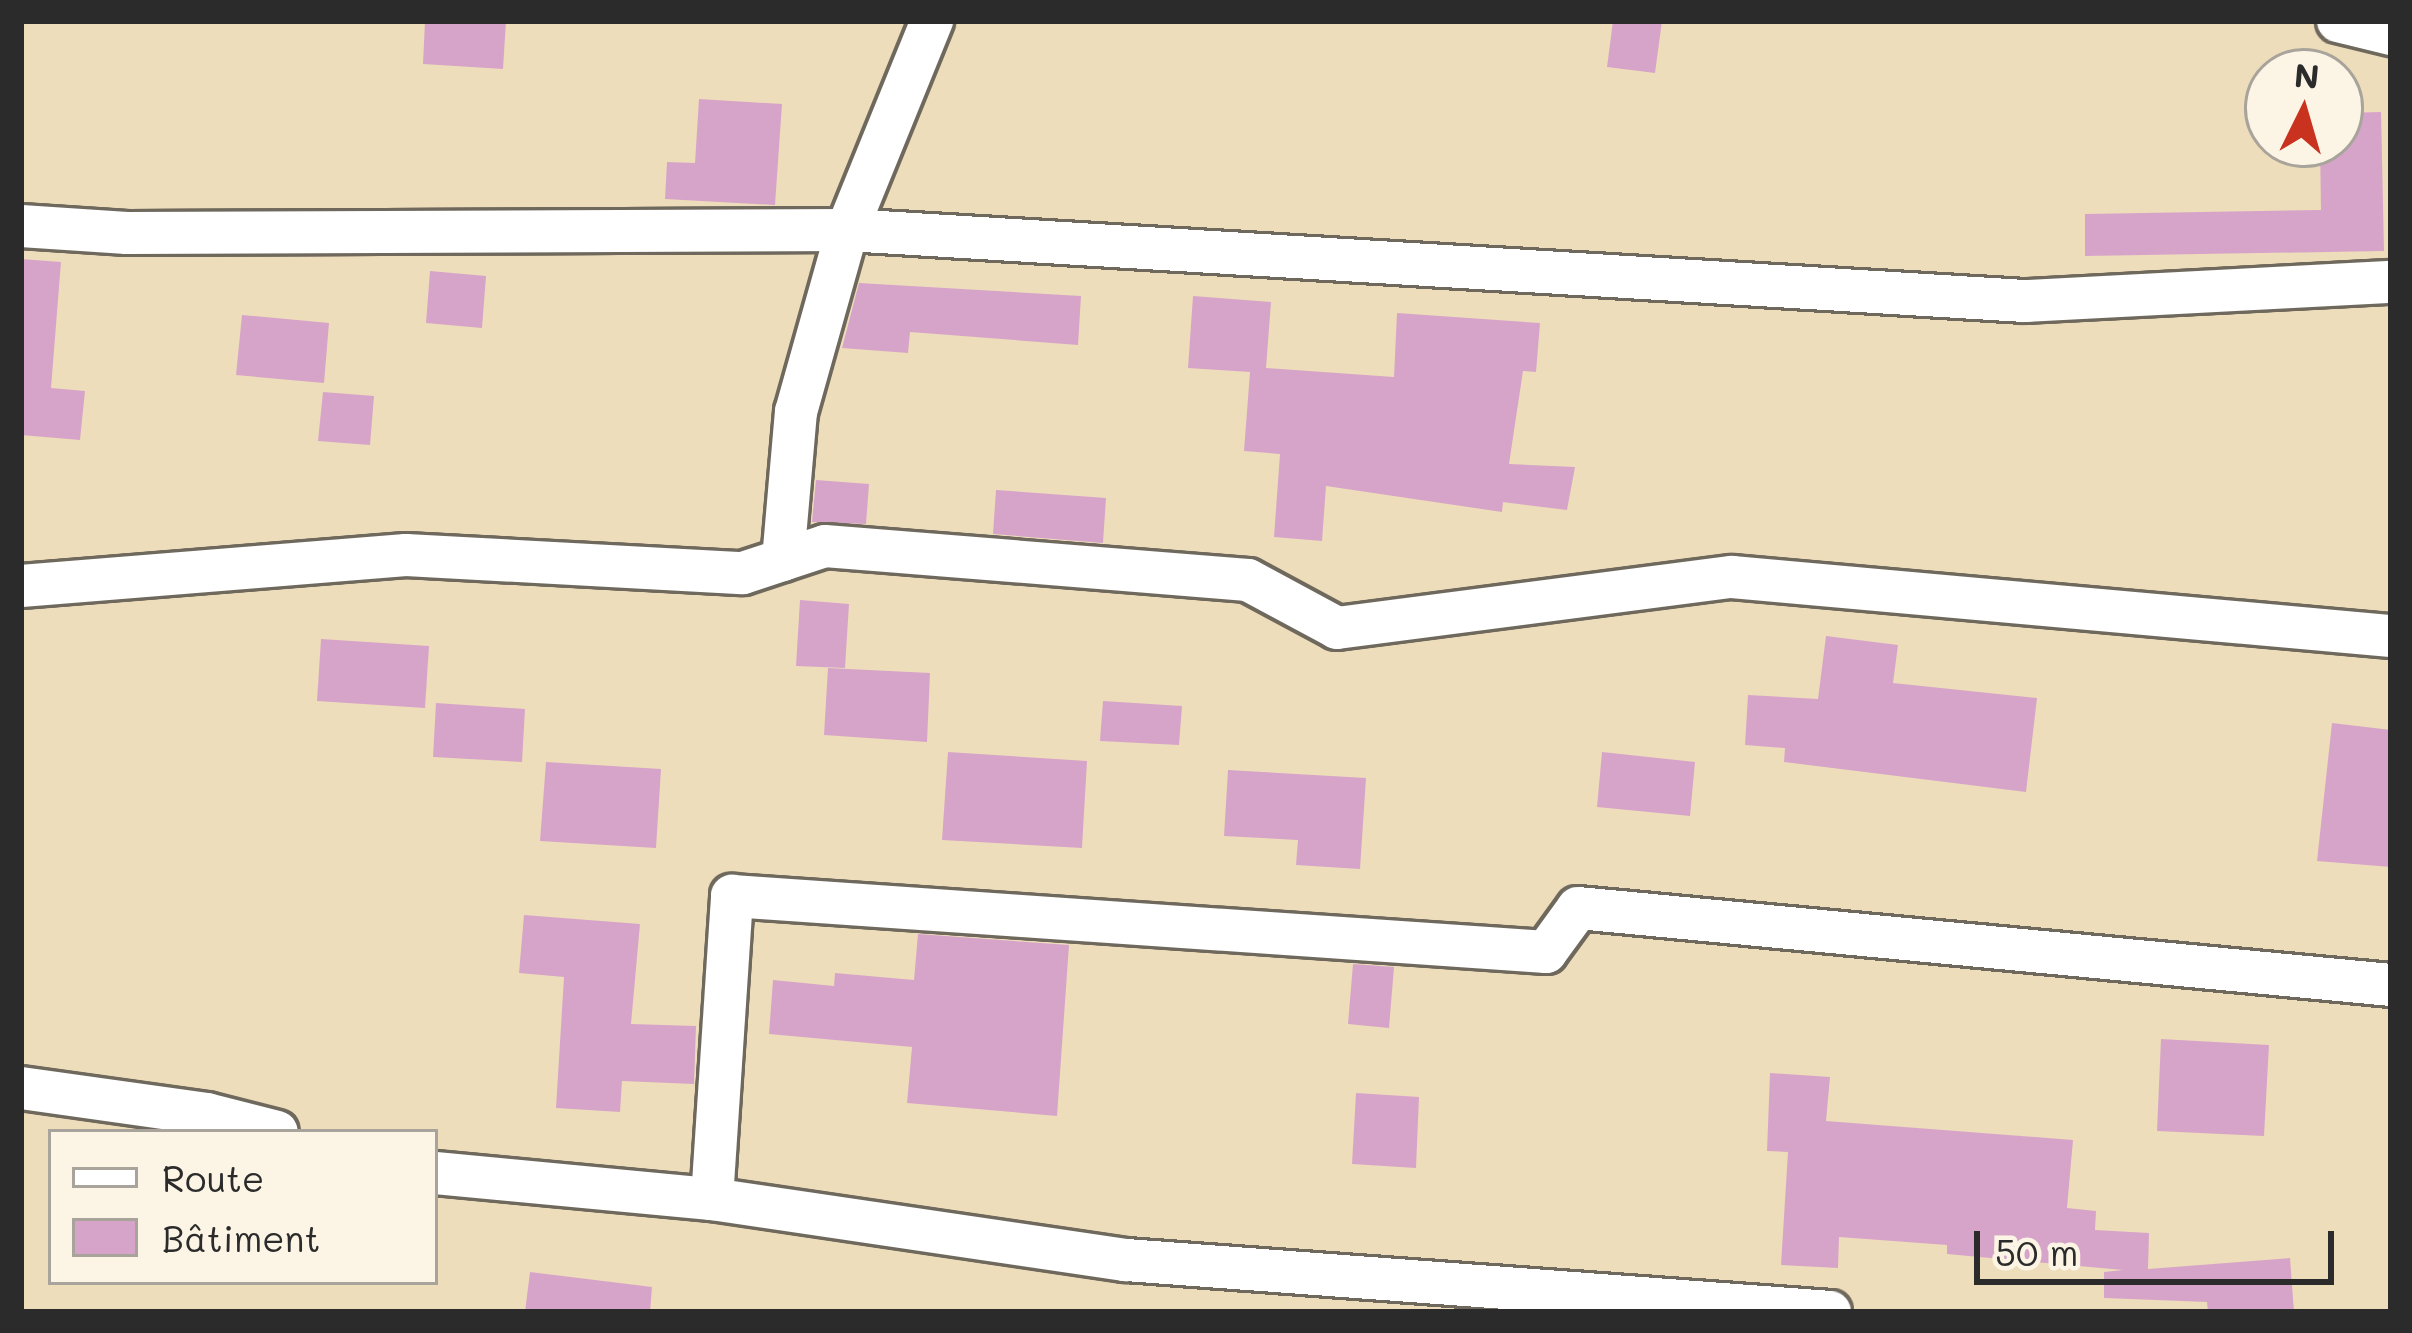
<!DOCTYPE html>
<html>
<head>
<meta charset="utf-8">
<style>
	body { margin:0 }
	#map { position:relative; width:2412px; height:1333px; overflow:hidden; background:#eeddba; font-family:Mali,sans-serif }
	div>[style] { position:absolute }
	.building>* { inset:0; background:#d7a4c9 }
	.roads { filter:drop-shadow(3px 0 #6f695d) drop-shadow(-3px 0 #6f695d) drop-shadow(0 3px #6f695d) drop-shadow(0 -3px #6f695d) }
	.street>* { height:42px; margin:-21px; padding:0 21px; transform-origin:21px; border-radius:21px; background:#fff }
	span { translate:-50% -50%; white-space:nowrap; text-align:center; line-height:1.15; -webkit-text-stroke:12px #fcf5e5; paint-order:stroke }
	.frame { position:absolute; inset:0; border:24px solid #2b2b2b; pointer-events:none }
	.legend { position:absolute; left:48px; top:1129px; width:390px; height:156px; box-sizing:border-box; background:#fcf5e5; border:3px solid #a8a49b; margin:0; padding:15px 21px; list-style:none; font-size:36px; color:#2b2b2b }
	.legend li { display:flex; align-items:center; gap:24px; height:60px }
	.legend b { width:60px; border:3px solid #a8a49b }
	.north { position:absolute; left:2244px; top:48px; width:120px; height:120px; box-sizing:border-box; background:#fcf5e5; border:3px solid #a8a49b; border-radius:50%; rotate:5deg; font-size:33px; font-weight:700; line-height:48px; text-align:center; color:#2b2b2b }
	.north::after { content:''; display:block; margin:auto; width:42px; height:54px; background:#c8321e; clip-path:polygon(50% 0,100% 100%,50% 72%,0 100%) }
	.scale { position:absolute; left:1974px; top:1231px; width:360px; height:54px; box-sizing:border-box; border:6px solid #2b2b2b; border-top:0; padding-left:15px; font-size:36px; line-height:42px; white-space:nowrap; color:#2b2b2b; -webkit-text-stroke:9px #fcf5e5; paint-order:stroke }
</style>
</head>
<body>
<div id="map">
	<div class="building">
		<div style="clip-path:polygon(425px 21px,506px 21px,503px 69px,423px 64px)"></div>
		<div style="clip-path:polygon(1613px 21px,1662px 21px,1655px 73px,1607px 67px)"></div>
		<div style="clip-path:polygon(699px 99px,782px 104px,775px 205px,665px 199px,667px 162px,695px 163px)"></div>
		<div style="clip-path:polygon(2381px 112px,2384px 251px,2085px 256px,2085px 214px,2321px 210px,2320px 144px,2340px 144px,2340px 113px)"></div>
		<div style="clip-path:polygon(21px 259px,61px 262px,51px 388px,85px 391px,80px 440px,21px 435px)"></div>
		<div style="clip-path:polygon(430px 271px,486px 276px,482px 328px,426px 323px)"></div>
		<div style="clip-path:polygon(859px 283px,1081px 296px,1078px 345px,910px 332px,908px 353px,842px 348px)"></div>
		<div style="clip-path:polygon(1193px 296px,1271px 302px,1266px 368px,1394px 377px,1397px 313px,1540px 323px,1536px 372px,1523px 371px,1509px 464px,1575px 467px,1567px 510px,1503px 502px,1502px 512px,1326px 486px,1322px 541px,1274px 537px,1280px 454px,1244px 451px,1250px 372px,1188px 368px)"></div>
		<div style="clip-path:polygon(242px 315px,329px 323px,324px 383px,236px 375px)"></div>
		<div style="clip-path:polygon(323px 392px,374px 396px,370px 445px,318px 441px)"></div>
		<div style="clip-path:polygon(816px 480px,869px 484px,866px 524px,812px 522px)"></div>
		<div style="clip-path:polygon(996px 490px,1106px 498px,1103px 543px,993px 534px)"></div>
		<div style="clip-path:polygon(800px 600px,849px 604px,845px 668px,796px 666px)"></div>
		<div style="clip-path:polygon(1826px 636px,1898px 645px,1893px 683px,2037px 698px,2026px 792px,1784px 762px,1785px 748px,1745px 745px,1748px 695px,1818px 699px)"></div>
		<div style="clip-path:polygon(321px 639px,429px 646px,425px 708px,317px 701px)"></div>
		<div style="clip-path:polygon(828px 668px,930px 673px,927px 742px,824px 735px)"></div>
		<div style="clip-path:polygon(1103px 701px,1182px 706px,1179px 745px,1100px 741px)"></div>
		<div style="clip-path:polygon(436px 703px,525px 709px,522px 762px,433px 757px)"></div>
		<div style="clip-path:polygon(2332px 723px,2391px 730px,2391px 867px,2317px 861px)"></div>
		<div style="clip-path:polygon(948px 752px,1087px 761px,1082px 848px,942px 840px)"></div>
		<div style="clip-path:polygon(1602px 752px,1695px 762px,1690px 816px,1597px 807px)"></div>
		<div style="clip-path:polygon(546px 762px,661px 769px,656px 848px,540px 841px)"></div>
		<div style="clip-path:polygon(1228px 770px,1366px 778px,1360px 869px,1296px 865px,1298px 840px,1224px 836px)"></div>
		<div style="clip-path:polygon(524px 915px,640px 924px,631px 1024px,696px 1026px,694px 1084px,622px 1081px,620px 1112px,556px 1108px,564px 977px,519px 973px)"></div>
		<div style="clip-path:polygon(918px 934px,1069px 945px,1057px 1116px,907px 1103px,912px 1047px,769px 1034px,773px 980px,834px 986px,835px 973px,914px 980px)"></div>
		<div style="clip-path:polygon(1353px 964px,1394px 967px,1389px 1028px,1348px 1024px)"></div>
		<div style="clip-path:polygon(2161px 1039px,2269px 1045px,2264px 1136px,2157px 1131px)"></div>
		<div style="clip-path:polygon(1770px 1073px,1830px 1077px,1826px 1121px,2073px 1140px,2067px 1208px,2096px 1211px,2095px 1230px,2149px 1233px,2148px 1269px,2290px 1258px,2294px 1312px,2208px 1312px,2207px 1302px,2104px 1298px,2104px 1272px,2123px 1270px,1947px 1254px,1947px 1245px,1839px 1237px,1838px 1268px,1781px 1265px,1788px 1152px,1767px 1151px)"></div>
		<div style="clip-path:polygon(1356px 1093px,1419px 1097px,1416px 1168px,1352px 1164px)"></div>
		<div style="clip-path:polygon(530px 1272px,652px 1287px,650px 1312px,525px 1312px)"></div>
	</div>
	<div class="roads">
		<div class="street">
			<div style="left:2338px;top:21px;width:55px;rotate:13.8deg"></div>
			<div style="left:21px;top:226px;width:106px;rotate:3.8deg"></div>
			<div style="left:127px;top:233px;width:720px;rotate:-0.24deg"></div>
			<div style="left:847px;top:230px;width:1181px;rotate:3.45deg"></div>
			<div style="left:2026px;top:301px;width:365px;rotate:-3deg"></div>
			<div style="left:783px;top:560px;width:149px;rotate:-85deg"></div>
			<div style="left:796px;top:412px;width:189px;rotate:-74.3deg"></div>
			<div style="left:847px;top:230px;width:226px;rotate:-67.9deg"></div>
			<div style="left:21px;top:586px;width:386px;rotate:-4.6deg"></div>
			<div style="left:406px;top:555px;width:337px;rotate:3.1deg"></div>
			<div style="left:743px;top:573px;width:86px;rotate:-18.2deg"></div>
			<div style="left:825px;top:546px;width:424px;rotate:4.6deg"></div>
			<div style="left:1248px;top:580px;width:101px;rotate:28.3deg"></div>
			<div style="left:1337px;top:628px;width:398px;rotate:-7.4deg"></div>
			<div style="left:1732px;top:577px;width:662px;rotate:5.12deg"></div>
			<div style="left:21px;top:1088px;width:188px;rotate:8deg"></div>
			<div style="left:207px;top:1114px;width:72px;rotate:14.4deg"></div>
			<div style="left:435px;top:1173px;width:278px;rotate:5.4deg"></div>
			<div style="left:712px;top:1199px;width:418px;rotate:8.4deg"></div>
			<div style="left:1126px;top:1260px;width:706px;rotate:4.22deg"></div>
			<div style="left:712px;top:1199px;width:304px;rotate:-86.2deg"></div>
			<div style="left:732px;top:896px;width:816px;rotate:3.94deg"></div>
			<div style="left:1546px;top:952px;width:54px;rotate:-54deg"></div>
			<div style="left:1578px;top:908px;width:817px;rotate:5.41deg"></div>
		</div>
	</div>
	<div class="frame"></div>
	<ul class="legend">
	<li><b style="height:15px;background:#fff"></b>Route</li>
	<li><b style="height:33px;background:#d7a4c9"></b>Bâtiment</li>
	</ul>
	<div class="north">N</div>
	<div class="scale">50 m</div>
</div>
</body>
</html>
